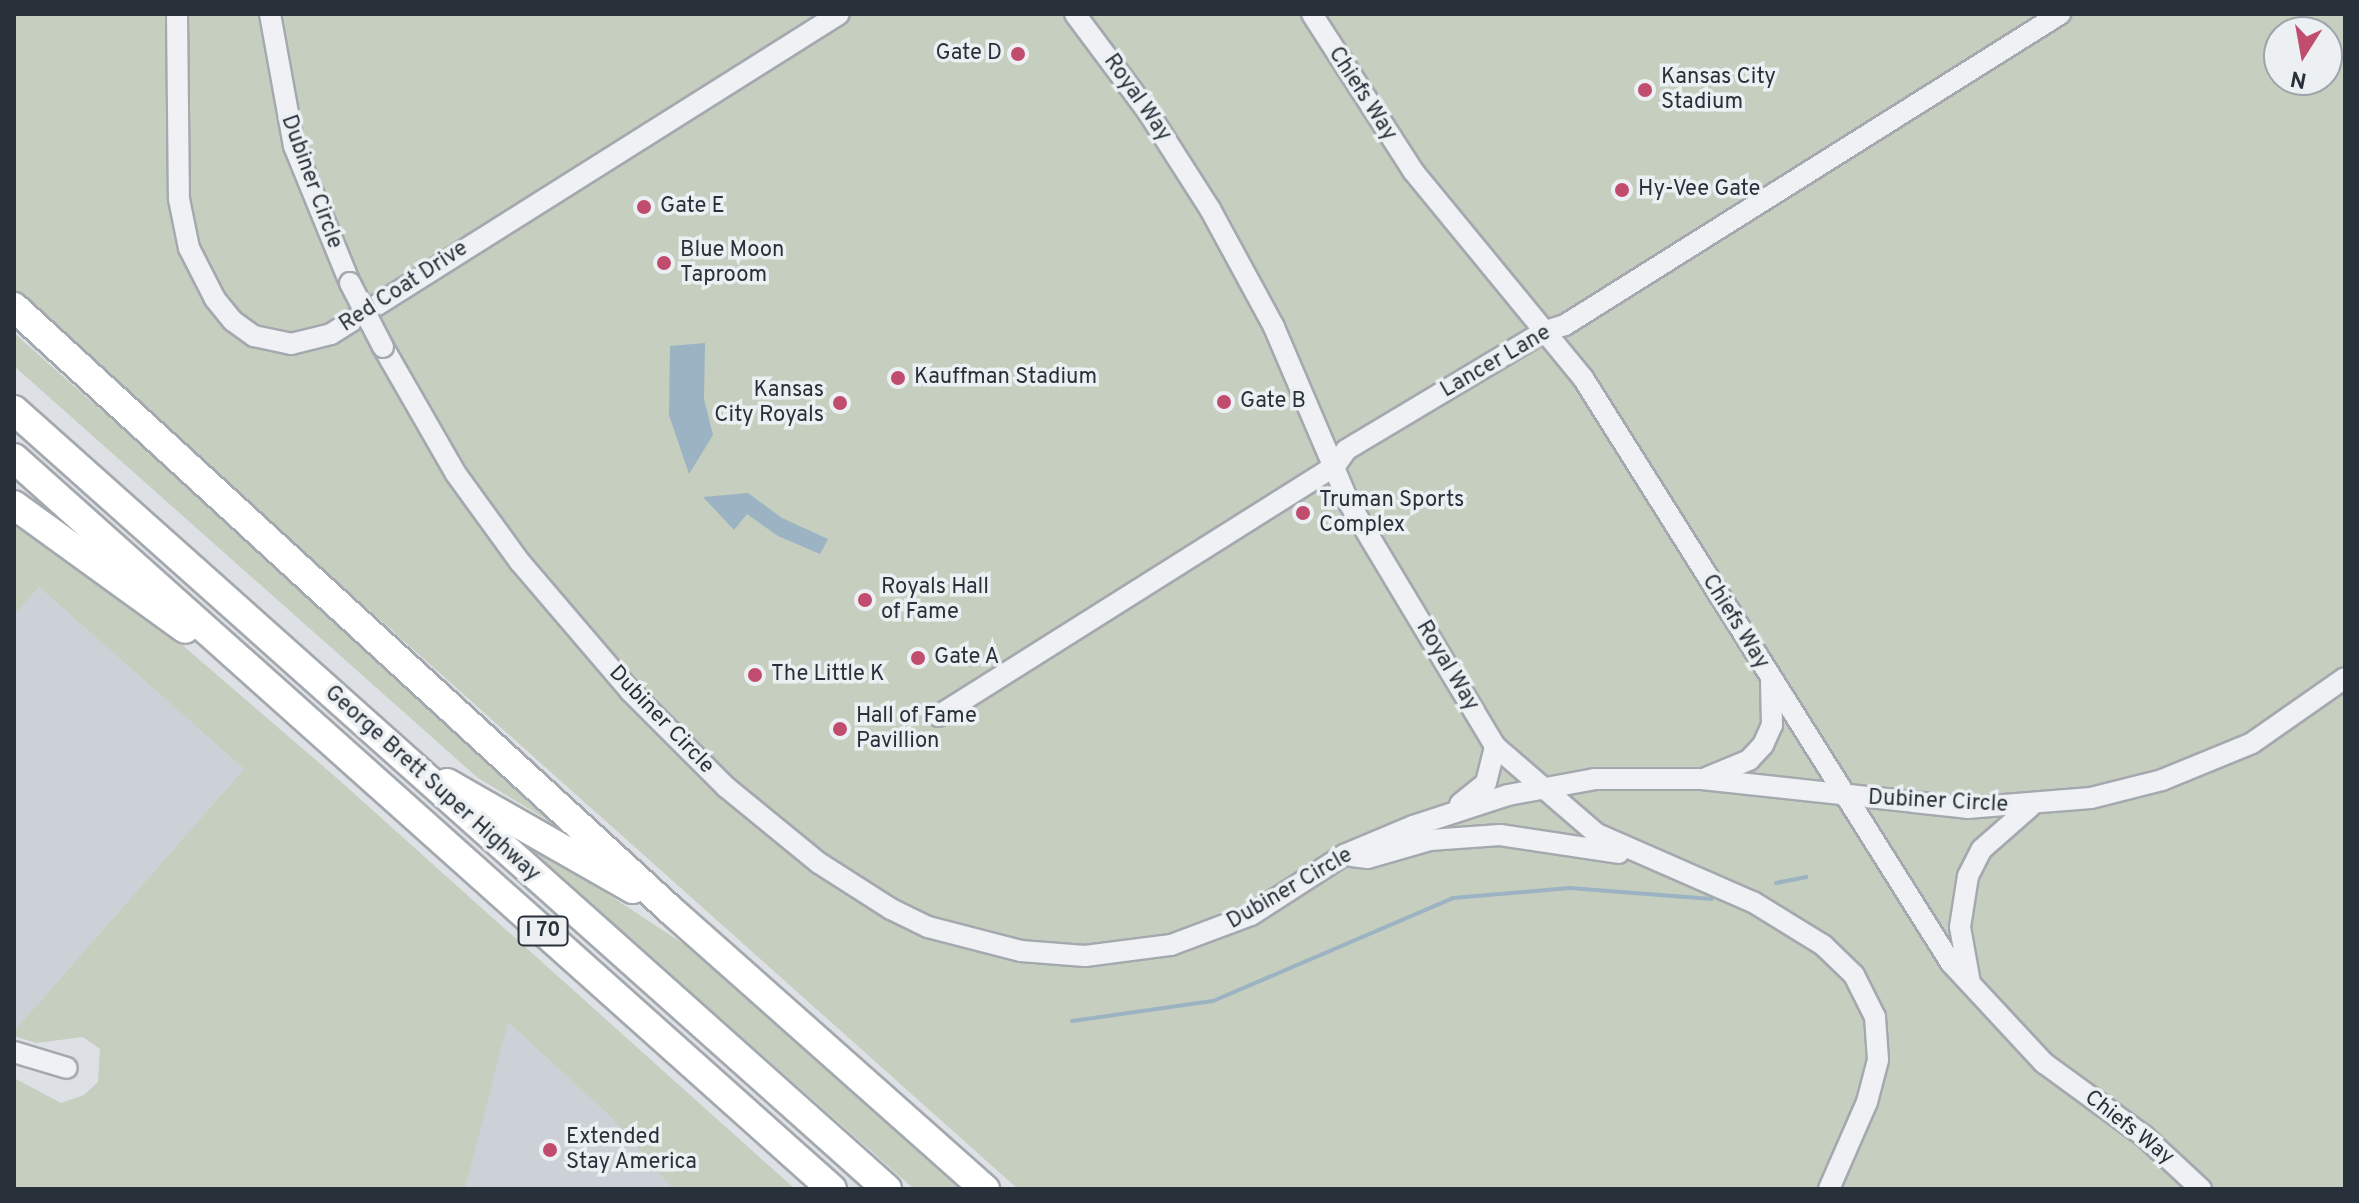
<!DOCTYPE html>
<html>
<head>
<meta charset="utf-8">
<style>
	body { margin:0 }
	#map { position:relative; width:2359px; height:1203px; overflow:hidden; background:#dde1e5; font-family:Overpass,sans-serif }
	div>[style] { position:absolute }
	.built>* { inset:0; background:#cbd1d6 }
	.green>* { inset:0; background:#c5cebf }
	.water>* { inset:0; background:#9bb3c2 }
	.stream>* { height:4px; margin:-2px; padding:0 2px; transform-origin:2px; border-radius:2px; background:#9bb3c2 }
	.roads { filter:drop-shadow(2px 0 #a3a9ae) drop-shadow(-2px 0 #a3a9ae) drop-shadow(0 2px #a3a9ae) drop-shadow(0 -2px #a3a9ae) }
	.minor>* { height:20px; margin:-10px; padding:0 10px; transform-origin:10px; border-radius:10px; background:#eff1f4 }
	.highway>* { height:28px; margin:-14px; padding:0 14px; transform-origin:14px; border-radius:14px; background:#fff }
	.bridges { filter:drop-shadow(2px 0 #a3a9ae) drop-shadow(-2px 0 #a3a9ae) drop-shadow(0 2px #a3a9ae) drop-shadow(0 -2px #a3a9ae) }
	.minor-bridge>* { height:20px; margin:-10px; padding:0 10px; transform-origin:10px; border-radius:10px; background:#eff1f4 }
	.dots>* { width:22px; height:22px; translate:-50% -50%; box-sizing:border-box; border:4px solid #ecf0f3; border-radius:50% }
	span { translate:-50% -50%; white-space:nowrap; text-align:center; line-height:1.15; -webkit-text-stroke:7px #ecf0f3; paint-order:stroke }
	.shield-label span { padding:2px 6px; background:#ecf0f3; border:2px solid; border-radius:6px; -webkit-text-stroke-width:0 }
	.shield-label { font-size:20px; color:#28313a; font-weight:700 }
	.poi-label { font-size:22px; color:#28313a }
	.right { translate:-100% -50%; text-align:right }
	.left { translate:0 -50%; text-align:left }
	.street-label { font-size:22px; color:#28313a }
	.frame { position:absolute; inset:0; border:16px solid #28313a; pointer-events:none }
	.north { position:absolute; left:2263px; top:16px; width:80px; height:80px; box-sizing:border-box; background:#ecf0f3; border:2px solid #9ea4a9; border-radius:50%; rotate:191deg; font-size:22px; font-weight:700; line-height:32px; text-align:center; color:#28313a }
	.north::after { content:''; display:block; margin:auto; width:28px; height:36px; background:#c04c6e; clip-path:polygon(50% 0,100% 100%,50% 72%,0 100%) }
</style>
</head>
<body>
<div id="map">
	<div class="built">
		<div style="clip-path:polygon(39px 587px,244px 769px,14px 1031px,14px 615px)"></div>
		<div style="clip-path:polygon(507px 1021px,613px 1119px,673px 1189px,465px 1189px)"></div>
	</div>
	<div class="green">
		<div style="clip-path:polygon(evenodd,15px 14px,2345px 14px,2345px 1189px,1018px 1189px,14px 293px,15px 14px,2279px 32px,2327px 32px,2327px 80px,2279px 80px,2279px 32px)"></div>
		<div style="clip-path:polygon(14px 333px,597px 850px,478px 778px,14px 366px)"></div>
		<div style="clip-path:polygon(14px 513px,123px 594px,339px 780px,795px 1189px,673px 1189px,613px 1119px,508px 1022px,465px 1189px,14px 1189px,14px 1078px,61px 1103px,84px 1095px,98px 1082px,100px 1049px,83px 1037px,36px 1043px,14px 1036px,14px 1031px,244px 769px,39px 587px,14px 615px)"></div>
		<div style="clip-path:polygon(524px 839px,708px 960px,966px 1189px,914px 1189px,522px 843px)"></div>
	</div>
	<div class="water">
		<div style="clip-path:polygon(705px 343px,704px 399px,713px 435px,689px 474px,669px 415px,670px 346px)"></div>
		<div style="clip-path:polygon(748px 493px,782px 518px,828px 539px,820px 554px,778px 536px,747px 514px,734px 530px,703px 497px)"></div>
	</div>
	<div class="stream">
		<div style="left:1776px;top:883px;width:31px;rotate:-11deg"></div>
		<div style="left:1072px;top:1021px;width:142px;rotate:-8.1deg"></div>
		<div style="left:1213px;top:1001px;width:261px;rotate:-23.2deg"></div>
		<div style="left:1453px;top:898px;width:117px;rotate:-4.9deg"></div>
		<div style="left:1570px;top:888px;width:142px;rotate:4.4deg"></div>
	</div>
	<div class="roads">
		<div class="minor">
			<div style="left:177px;top:14px;width:185px;rotate:89.4deg"></div>
			<div style="left:179px;top:199px;width:50px;rotate:78.5deg"></div>
			<div style="left:189px;top:248px;width:57px;rotate:63deg"></div>
			<div style="left:215px;top:299px;width:28px;rotate:51deg"></div>
			<div style="left:233px;top:321px;width:26px;rotate:36deg"></div>
			<div style="left:254px;top:336px;width:38px;rotate:12deg"></div>
			<div style="left:291px;top:344px;width:41px;rotate:-14deg"></div>
			<div style="left:331px;top:334px;width:600px;rotate:-32.21deg"></div>
			<div style="left:270px;top:14px;width:134px;rotate:79.7deg"></div>
			<div style="left:294px;top:146px;width:148px;rotate:67.8deg"></div>
			<div style="left:1075px;top:14px;width:122px;rotate:53.3deg"></div>
			<div style="left:1148px;top:112px;width:115px;rotate:57.4deg"></div>
			<div style="left:1210px;top:209px;width:134px;rotate:61.5deg"></div>
			<div style="left:1274px;top:327px;width:191px;rotate:66.9deg"></div>
			<div style="left:1349px;top:503px;width:283px;rotate:59deg"></div>
			<div style="left:1495px;top:746px;width:135px;rotate:40.8deg"></div>
			<div style="left:1597px;top:834px;width:170px;rotate:23.6deg"></div>
			<div style="left:1753px;top:902px;width:82px;rotate:31.6deg"></div>
			<div style="left:1823px;top:945px;width:43px;rotate:44.1deg"></div>
			<div style="left:1854px;top:975px;width:47px;rotate:63.4deg"></div>
			<div style="left:1875px;top:1017px;width:43px;rotate:86deg"></div>
			<div style="left:1878px;top:1060px;width:43px;rotate:104.7deg"></div>
			<div style="left:1867px;top:1102px;width:95px;rotate:113.6deg"></div>
			<div style="left:1312px;top:14px;width:187px;rotate:57.2deg"></div>
			<div style="left:1413px;top:171px;width:268px;rotate:50.6deg"></div>
			<div style="left:1583px;top:378px;width:691px;rotate:57.83deg"></div>
			<div style="left:1951px;top:963px;width:137px;rotate:47.1deg"></div>
			<div style="left:2044px;top:1063px;width:124px;rotate:36.1deg"></div>
			<div style="left:2144px;top:1136px;width:78px;rotate:42.9deg"></div>
			<div style="left:383px;top:347px;width:146px;rotate:60.1deg"></div>
			<div style="left:456px;top:474px;width:109px;rotate:54deg"></div>
			<div style="left:520px;top:562px;width:170px;rotate:49.5deg"></div>
			<div style="left:630px;top:691px;width:136px;rotate:45deg"></div>
			<div style="left:726px;top:787px;width:120px;rotate:39.3deg"></div>
			<div style="left:819px;top:863px;width:85px;rotate:32.6deg"></div>
			<div style="left:891px;top:909px;width:41px;rotate:25.9deg"></div>
			<div style="left:928px;top:927px;width:96px;rotate:14.5deg"></div>
			<div style="left:1021px;top:951px;width:64px;rotate:4.5deg"></div>
			<div style="left:1085px;top:956px;width:87px;rotate:-7.3deg"></div>
			<div style="left:1171px;top:945px;width:85px;rotate:-20.6deg"></div>
			<div style="left:1251px;top:915px;width:111px;rotate:-32.8deg"></div>
			<div style="left:1344px;top:855px;width:75px;rotate:-22.8deg"></div>
			<div style="left:1413px;top:826px;width:100px;rotate:-18.1deg"></div>
			<div style="left:1508px;top:795px;width:88px;rotate:-10.4deg"></div>
			<div style="left:1595px;top:779px;width:107px"></div>
			<div style="left:1702px;top:779px;width:267px;rotate:6.2deg"></div>
			<div style="left:1967px;top:808px;width:124px;rotate:-4.6deg"></div>
			<div style="left:2091px;top:798px;width:73px;rotate:-14.2deg"></div>
			<div style="left:2162px;top:780px;width:97px;rotate:-22.3deg"></div>
			<div style="left:2252px;top:743px;width:113px;rotate:-35deg"></div>
			<div style="left:938px;top:716px;width:469px;rotate:-32.2deg"></div>
			<div style="left:1335px;top:466px;width:19px;rotate:-55deg"></div>
			<div style="left:1346px;top:450px;width:230px;rotate:-30.9deg"></div>
			<div style="left:1543px;top:332px;width:23px;rotate:-18deg"></div>
			<div style="left:1565px;top:325px;width:585px;rotate:-32.14deg"></div>
			<div style="left:1706px;top:778px;width:47px;rotate:-22.7deg"></div>
			<div style="left:1749px;top:760px;width:21px;rotate:-47deg"></div>
			<div style="left:1763px;top:745px;width:22px;rotate:-66deg"></div>
			<div style="left:1772px;top:725px;width:43px;rotate:-91.3deg"></div>
			<div style="left:1460px;top:804px;width:33px;rotate:-39deg"></div>
			<div style="left:1486px;top:783px;width:38px;rotate:-76deg"></div>
			<div style="left:1352px;top:856px;width:16px;rotate:7deg"></div>
			<div style="left:1368px;top:858px;width:65px;rotate:-16.2deg"></div>
			<div style="left:1430px;top:840px;width:70px;rotate:-4.1deg"></div>
			<div style="left:1500px;top:835px;width:120px;rotate:8.6deg"></div>
			<div style="left:1970px;top:983px;width:57px;rotate:-100.1deg"></div>
			<div style="left:1960px;top:927px;width:52px;rotate:-81.1deg"></div>
			<div style="left:1968px;top:876px;width:30px;rotate:-63deg"></div>
			<div style="left:1982px;top:849px;width:64px;rotate:-41.2deg"></div>
			<div style="left:14px;top:1052px;width:55px;rotate:16.8deg"></div>
		</div>
		<div class="highway">
			<div style="left:14px;top:307px;width:896px;rotate:42.56deg"></div>
			<div style="left:674px;top:913px;width:416px;rotate:41.6deg"></div>
			<div style="left:14px;top:410px;width:1170px;rotate:41.74deg"></div>
			<div style="left:14px;top:458px;width:1097px;rotate:41.79deg"></div>
			<div style="left:14px;top:505px;width:211px;rotate:35.9deg"></div>
			<div style="left:447px;top:783px;width:214px;rotate:29.7deg"></div>
		</div>
	</div>
	<div class="bridges">
		<div class="minor-bridge">
			<div style="left:350px;top:283px;width:72px;rotate:62.7deg"></div>
		</div>
	</div>
	<div class="dots">
		<div style="left:1018px;top:54px;background:#c04c6e"></div>
		<div style="left:1645px;top:90px;background:#c04c6e"></div>
		<div style="left:1622px;top:190px;background:#c04c6e"></div>
		<div style="left:644px;top:207px;background:#c04c6e"></div>
		<div style="left:664px;top:263px;background:#c04c6e"></div>
		<div style="left:898px;top:378px;background:#c04c6e"></div>
		<div style="left:1224px;top:402px;background:#c04c6e"></div>
		<div style="left:840px;top:403px;background:#c04c6e"></div>
		<div style="left:1303px;top:513px;background:#c04c6e"></div>
		<div style="left:865px;top:600px;background:#c04c6e"></div>
		<div style="left:918px;top:658px;background:#c04c6e"></div>
		<div style="left:755px;top:675px;background:#c04c6e"></div>
		<div style="left:840px;top:729px;background:#c04c6e"></div>
		<div style="left:550px;top:1150px;background:#c04c6e"></div>
	</div>
	<div class="shield-label">
		<span style="left:543px;top:931px">I 70</span>
	</div>
	<div class="poi-label">
		<span class="right" style="left:1002px;top:54px">Gate D</span>
		<span class="left" style="left:1661px;top:90px">Kansas City<br>Stadium</span>
		<span class="left" style="left:1638px;top:190px">Hy-Vee Gate</span>
		<span class="left" style="left:660px;top:207px">Gate E</span>
		<span class="left" style="left:680px;top:263px">Blue Moon<br>Taproom</span>
		<span class="left" style="left:914px;top:378px">Kauffman Stadium</span>
		<span class="right" style="left:824px;top:403px">Kansas<br>City Royals</span>
		<span class="left" style="left:1240px;top:402px">Gate B</span>
		<span class="left" style="left:1319px;top:513px">Truman Sports<br>Complex</span>
		<span class="left" style="left:881px;top:600px">Royals Hall<br>of Fame</span>
		<span class="left" style="left:934px;top:658px">Gate A</span>
		<span class="left" style="left:771px;top:675px">The Little K</span>
		<span class="left" style="left:856px;top:729px">Hall of Fame<br>Pavillion</span>
		<span class="left" style="left:566px;top:1150px">Extended<br>Stay America</span>
	</div>
	<div class="street-label">
		<span style="left:1362px;top:94px;rotate:57deg">Chiefs Way</span>
		<span style="left:1137px;top:98px;rotate:55deg">Royal Way</span>
		<span style="left:311px;top:182px;rotate:70deg">Dubiner Circle</span>
		<span style="left:404px;top:287px;rotate:-33deg">Red Coat Drive</span>
		<span style="left:1496px;top:362px;rotate:-30deg">Lancer Lane</span>
		<span style="left:1735px;top:622px;rotate:58deg">Chiefs Way</span>
		<span style="left:1447px;top:666px;rotate:59deg">Royal Way</span>
		<span style="left:661px;top:720px;rotate:46deg">Dubiner Circle</span>
		<span style="left:432px;top:784px;rotate:42deg">George Brett Super Highway</span>
		<span style="left:1938px;top:802px;rotate:3deg">Dubiner Circle</span>
		<span style="left:1290px;top:889px;rotate:-30deg">Dubiner Circle</span>
		<span style="left:2129px;top:1128px;rotate:38deg">Chiefs Way</span>
	</div>
	<div class="frame"></div>
	<div class="north">N</div>
</div>
</body>
</html>
